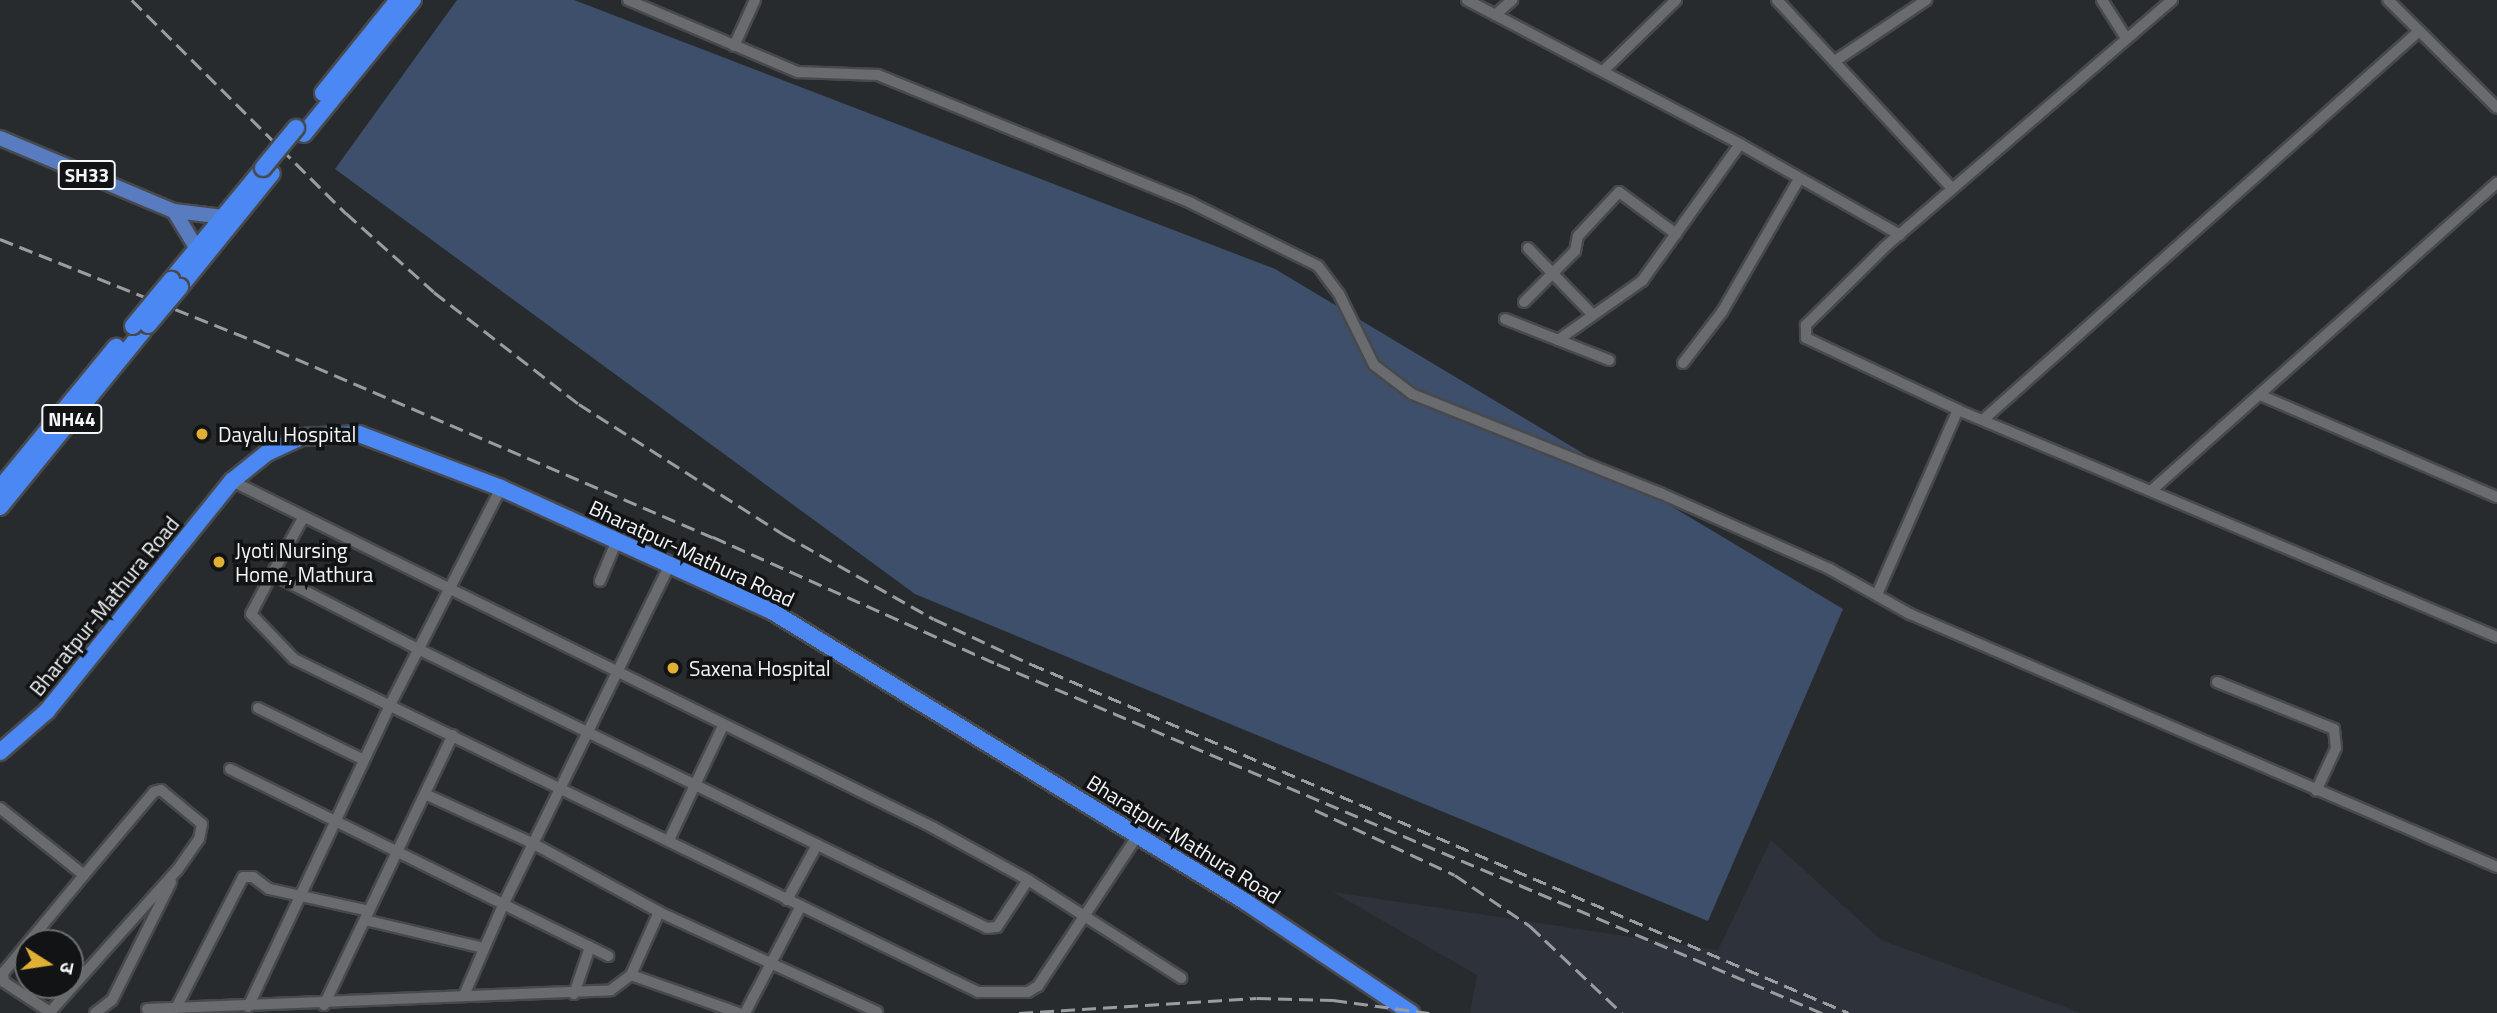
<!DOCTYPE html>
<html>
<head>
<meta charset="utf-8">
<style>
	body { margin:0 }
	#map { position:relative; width:2497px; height:1013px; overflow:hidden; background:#282b2e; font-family:"Titillium Web","Noto Sans Devanagari",sans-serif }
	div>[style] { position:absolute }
	.built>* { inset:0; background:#2d323b }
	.green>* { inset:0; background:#3e4f6c }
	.roads { filter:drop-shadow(2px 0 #47494c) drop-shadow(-2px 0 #47494c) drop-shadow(0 2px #47494c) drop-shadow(0 -2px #47494c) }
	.minor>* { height:10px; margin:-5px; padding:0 5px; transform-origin:5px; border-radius:5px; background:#696b6f }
	.major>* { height:14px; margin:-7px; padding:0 7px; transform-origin:7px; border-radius:7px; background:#587cbf }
	.highway>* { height:16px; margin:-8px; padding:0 8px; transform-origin:8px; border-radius:8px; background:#4c88f4 }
	.rail>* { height:2.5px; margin-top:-1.25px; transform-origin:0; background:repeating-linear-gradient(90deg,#9a9d9f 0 14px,transparent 0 21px) }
	.bridges { filter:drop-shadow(2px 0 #47494c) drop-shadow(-2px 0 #47494c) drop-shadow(0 2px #47494c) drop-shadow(0 -2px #47494c) }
	.highway-bridge>* { height:16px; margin:-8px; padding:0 8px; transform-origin:8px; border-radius:8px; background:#4c88f4 }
	.dots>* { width:19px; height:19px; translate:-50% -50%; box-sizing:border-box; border:4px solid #121315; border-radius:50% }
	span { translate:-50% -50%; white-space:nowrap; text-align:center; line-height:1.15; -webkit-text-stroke:7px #121315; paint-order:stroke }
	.shield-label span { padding:2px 5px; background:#121315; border:2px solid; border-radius:5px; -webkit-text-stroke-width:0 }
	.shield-label { font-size:19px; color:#f3f5f7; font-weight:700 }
	.poi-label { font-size:21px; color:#f3f5f7 }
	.left { translate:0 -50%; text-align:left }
	.street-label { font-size:21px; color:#f3f5f7 }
	.north { position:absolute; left:14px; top:929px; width:70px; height:70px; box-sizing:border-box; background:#121315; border:2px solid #6c6d6f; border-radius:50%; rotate:102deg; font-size:19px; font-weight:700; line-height:28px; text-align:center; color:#f3f5f7 }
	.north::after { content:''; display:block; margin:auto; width:24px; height:32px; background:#e0b034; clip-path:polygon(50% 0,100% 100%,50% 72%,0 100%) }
</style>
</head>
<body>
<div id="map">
	<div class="built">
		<div style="clip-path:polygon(1771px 840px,1881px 940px,2081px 1013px,1470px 1013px,1477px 975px,1333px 892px,1718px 950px)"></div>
	</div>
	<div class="green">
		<div style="clip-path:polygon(457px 0,574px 0,1275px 269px,1843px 609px,1708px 921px,915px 594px,335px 169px)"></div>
	</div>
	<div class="roads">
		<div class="minor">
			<div style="left:628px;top:0;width:185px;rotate:23deg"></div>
			<div style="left:798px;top:72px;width:80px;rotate:2.1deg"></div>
			<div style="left:878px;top:75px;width:338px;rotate:22.2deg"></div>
			<div style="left:1191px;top:203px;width:142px;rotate:26.4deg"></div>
			<div style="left:1318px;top:266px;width:35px;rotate:53deg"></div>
			<div style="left:1339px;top:294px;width:79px;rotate:63.8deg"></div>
			<div style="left:1374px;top:365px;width:48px;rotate:37.3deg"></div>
			<div style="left:1412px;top:394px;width:267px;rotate:21.8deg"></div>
			<div style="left:1660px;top:493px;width:186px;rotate:24.1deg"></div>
			<div style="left:1830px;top:569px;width:92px;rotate:29.4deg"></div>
			<div style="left:1910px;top:614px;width:639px;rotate:23.32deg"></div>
			<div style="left:1467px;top:0;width:309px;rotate:27.8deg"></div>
			<div style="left:1740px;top:144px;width:184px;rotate:29.6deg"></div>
			<div style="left:1777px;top:0;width:255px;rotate:47.1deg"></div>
			<div style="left:2102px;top:0;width:45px;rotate:57.7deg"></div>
			<div style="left:2172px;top:0;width:380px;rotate:139.3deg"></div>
			<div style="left:1884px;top:248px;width:110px;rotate:135.4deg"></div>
			<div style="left:1806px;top:325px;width:13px;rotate:90deg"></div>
			<div style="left:1806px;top:338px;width:168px;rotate:25.3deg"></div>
			<div style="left:1958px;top:410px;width:585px;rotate:22.84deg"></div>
			<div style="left:2388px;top:0;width:153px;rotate:44.7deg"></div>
			<div style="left:1495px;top:15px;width:23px;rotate:-41deg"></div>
			<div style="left:734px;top:46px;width:51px;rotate:-65.5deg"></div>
			<div style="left:1835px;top:61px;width:110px;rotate:-33.8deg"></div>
			<div style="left:1603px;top:71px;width:102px;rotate:-44.2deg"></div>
			<div style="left:1528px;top:248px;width:92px;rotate:45.9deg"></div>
			<div style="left:1524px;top:302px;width:72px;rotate:-45deg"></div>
			<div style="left:1575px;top:251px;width:15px;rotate:-79deg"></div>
			<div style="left:1578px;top:236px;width:60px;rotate:-47deg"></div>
			<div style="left:1619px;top:192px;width:71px;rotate:36.4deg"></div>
			<div style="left:1505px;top:319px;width:112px;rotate:21.5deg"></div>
			<div style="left:1558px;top:340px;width:103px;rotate:-35.1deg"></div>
			<div style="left:1642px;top:281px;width:168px;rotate:-54.4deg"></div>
			<div style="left:1683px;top:363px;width:64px;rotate:-52.6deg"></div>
			<div style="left:1722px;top:312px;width:154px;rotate:-59.9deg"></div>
			<div style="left:2260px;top:395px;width:258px;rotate:23.3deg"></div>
			<div style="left:1984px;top:419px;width:583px;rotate:-41.73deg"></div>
			<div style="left:232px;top:481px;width:781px;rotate:26.3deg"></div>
			<div style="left:932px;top:827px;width:110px;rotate:28.9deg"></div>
			<div style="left:1028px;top:880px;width:182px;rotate:32.6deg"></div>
			<div style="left:2152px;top:490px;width:462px;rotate:-41.7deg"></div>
			<div style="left:303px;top:518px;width:64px;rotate:119deg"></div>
			<div style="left:272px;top:574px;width:166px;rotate:27.2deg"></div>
			<div style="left:420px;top:650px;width:631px;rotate:26.12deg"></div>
			<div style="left:987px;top:928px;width:10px;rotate:-6deg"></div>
			<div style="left:997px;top:927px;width:56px;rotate:-56.6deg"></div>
			<div style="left:272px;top:574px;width:45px;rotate:117.7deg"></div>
			<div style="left:251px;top:614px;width:62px;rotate:46.3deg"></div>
			<div style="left:294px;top:659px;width:761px;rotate:25.96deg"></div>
			<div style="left:978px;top:992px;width:50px"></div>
			<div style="left:1028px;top:992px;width:12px;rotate:-31deg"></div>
			<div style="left:1038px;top:986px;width:181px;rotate:-56.5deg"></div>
			<div style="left:600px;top:581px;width:44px;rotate:-67.5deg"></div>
			<div style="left:1878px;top:592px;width:199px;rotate:-66.3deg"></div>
			<div style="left:2217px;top:682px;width:126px;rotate:21.9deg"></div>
			<div style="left:2334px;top:729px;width:19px;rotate:84deg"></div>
			<div style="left:2336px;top:748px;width:47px;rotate:114.9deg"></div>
			<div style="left:258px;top:708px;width:118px;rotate:26.1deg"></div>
			<div style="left:230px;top:769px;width:422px;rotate:26.3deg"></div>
			<div style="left:161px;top:790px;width:53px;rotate:39.7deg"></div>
			<div style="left:202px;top:824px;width:15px;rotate:101deg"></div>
			<div style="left:199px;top:839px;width:38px;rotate:125deg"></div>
			<div style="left:177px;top:870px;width:191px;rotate:131.8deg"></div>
			<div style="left:50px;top:1012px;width:55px;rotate:-146.9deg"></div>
			<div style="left:4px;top:982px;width:9px;rotate:-96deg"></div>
			<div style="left:3px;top:973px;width:127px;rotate:-50.4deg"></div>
			<div style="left:84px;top:875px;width:109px;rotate:-49.9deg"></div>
			<div style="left:154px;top:792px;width:7px;rotate:-16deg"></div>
			<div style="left:425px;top:794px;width:120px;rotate:24.6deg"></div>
			<div style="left:534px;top:844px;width:142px;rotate:28.5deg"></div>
			<div style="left:659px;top:912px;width:240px;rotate:24.6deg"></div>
			<div style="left:0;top:808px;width:107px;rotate:38.6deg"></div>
			<div style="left:669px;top:840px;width:126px;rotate:-64.7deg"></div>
			<div style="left:787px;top:900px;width:63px;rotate:-61.4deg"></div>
			<div style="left:365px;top:920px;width:121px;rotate:13.3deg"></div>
			<div style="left:631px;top:975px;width:114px;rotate:19.4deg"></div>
			<div style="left:465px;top:993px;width:96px;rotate:-66.6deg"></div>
			<div style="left:503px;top:905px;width:382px;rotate:-63.9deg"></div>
			<div style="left:574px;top:994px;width:50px;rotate:-71.2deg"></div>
			<div style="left:324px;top:1005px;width:299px;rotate:-64.5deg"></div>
			<div style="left:248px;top:1007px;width:334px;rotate:-64.8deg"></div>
			<div style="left:390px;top:705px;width:244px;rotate:-62.9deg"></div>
			<div style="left:176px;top:1008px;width:147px;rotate:-62.9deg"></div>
			<div style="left:243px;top:877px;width:10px"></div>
			<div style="left:253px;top:877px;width:20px;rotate:37deg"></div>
			<div style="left:269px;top:889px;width:102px;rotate:12.4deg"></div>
			<div style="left:147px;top:1009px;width:464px;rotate:-2.3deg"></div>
			<div style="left:611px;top:990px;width:25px;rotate:-37deg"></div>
			<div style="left:631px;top:975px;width:69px;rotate:-66deg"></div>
			<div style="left:95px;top:1013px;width:21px;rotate:-37deg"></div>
			<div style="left:112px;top:1000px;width:132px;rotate:-63.4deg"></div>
			<div style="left:745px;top:1013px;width:121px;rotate:-62.4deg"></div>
		</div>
		<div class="major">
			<div style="left:0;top:138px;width:189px;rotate:22.8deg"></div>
			<div style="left:174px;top:211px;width:50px;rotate:6.8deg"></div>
			<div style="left:174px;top:211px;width:44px;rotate:58.8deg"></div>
		</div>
		<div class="highway">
			<div style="left:323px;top:93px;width:119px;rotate:-51.1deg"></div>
			<div style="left:304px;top:134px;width:173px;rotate:-50.9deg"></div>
			<div style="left:171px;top:280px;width:143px;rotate:-50.4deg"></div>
			<div style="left:180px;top:287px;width:146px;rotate:-51.1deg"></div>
			<div style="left:0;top:488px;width:183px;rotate:-50.6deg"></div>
			<div style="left:0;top:507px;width:227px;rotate:-50.9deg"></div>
			<div style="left:0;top:752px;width:62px;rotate:-41.1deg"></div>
			<div style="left:47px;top:711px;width:295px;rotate:-51.2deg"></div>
			<div style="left:232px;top:481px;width:45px;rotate:-38.7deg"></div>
			<div style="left:267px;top:453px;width:38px;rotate:-25deg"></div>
			<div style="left:301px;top:437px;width:58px;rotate:-3deg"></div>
			<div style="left:359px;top:434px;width:152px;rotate:20.8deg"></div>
			<div style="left:501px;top:488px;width:299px;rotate:24.5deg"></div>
			<div style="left:773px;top:612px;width:555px;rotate:31.51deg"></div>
			<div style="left:1246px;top:902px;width:199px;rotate:33.9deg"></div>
		</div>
	</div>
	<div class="rail">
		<div style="left:132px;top:0;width:302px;rotate:44.9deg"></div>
		<div style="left:346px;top:213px;width:118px;rotate:41.9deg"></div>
		<div style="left:434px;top:292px;width:183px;rotate:37.7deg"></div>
		<div style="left:579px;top:404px;width:242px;rotate:32.5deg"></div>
		<div style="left:783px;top:534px;width:173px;rotate:29.4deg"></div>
		<div style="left:934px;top:619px;width:107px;rotate:24.9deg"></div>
		<div style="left:1031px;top:664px;width:889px;rotate:23.11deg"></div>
		<div style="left:0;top:239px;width:277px;rotate:21.8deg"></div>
		<div style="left:257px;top:342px;width:496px;rotate:23.2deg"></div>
		<div style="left:713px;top:537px;width:311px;rotate:24.1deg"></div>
		<div style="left:997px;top:664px;width:896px;rotate:22.93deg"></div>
		<div style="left:1315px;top:810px;width:154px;rotate:24.9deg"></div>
		<div style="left:1455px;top:875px;width:91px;rotate:34.2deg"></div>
		<div style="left:1530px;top:926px;width:127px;rotate:43.4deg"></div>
		<div style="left:1019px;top:1013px;width:238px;rotate:-3.6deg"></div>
		<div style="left:1257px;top:998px;width:76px;rotate:1.5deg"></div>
		<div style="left:1333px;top:1000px;width:97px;rotate:7.7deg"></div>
	</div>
	<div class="bridges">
		<div class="highway-bridge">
			<div style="left:263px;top:168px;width:52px;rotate:-50.5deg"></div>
			<div style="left:148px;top:325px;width:50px;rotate:-49.9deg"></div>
			<div style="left:133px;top:326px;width:60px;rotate:-50.4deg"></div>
		</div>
	</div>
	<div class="dots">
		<div style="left:202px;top:434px;background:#e0b034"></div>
		<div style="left:219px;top:562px;background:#e0b034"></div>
		<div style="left:673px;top:668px;background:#e0b034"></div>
	</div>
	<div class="shield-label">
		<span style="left:87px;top:175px">SH33</span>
		<span style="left:72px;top:419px">NH44</span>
	</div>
	<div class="poi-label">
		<span class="left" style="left:218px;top:434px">Dayalu Hospital</span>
		<span class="left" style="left:235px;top:562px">Jyoti Nursing<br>Home, Mathura</span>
		<span class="left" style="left:689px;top:668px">Saxena Hospital</span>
	</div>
	<div class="street-label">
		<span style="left:692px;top:553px;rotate:25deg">Bharatpur-Mathura Road</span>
		<span style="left:104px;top:606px;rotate:-51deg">Bharatpur-Mathura Road</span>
		<span style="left:1184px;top:839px;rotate:32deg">Bharatpur-Mathura Road</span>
	</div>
	<div class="north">उ</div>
</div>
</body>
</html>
